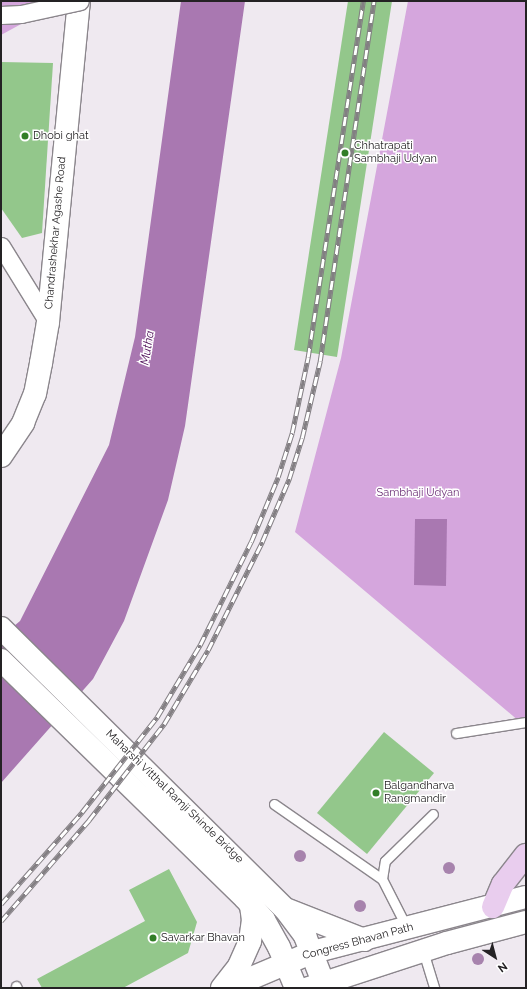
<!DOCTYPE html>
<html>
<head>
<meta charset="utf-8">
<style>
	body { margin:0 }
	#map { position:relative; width:527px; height:989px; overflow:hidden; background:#efe9f0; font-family:Raleway,sans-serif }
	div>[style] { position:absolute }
	.green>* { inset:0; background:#d5a6dd }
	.water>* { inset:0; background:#a978b1 }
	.building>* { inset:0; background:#93c78b }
	.roads { filter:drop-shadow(1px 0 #8b868c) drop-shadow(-1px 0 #8b868c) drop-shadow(0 1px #8b868c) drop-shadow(0 -1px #8b868c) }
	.lane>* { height:9px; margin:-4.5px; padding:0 4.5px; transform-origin:4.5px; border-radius:4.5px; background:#fff }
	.street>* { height:17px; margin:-8.5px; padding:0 8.5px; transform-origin:8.5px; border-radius:8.5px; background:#fff }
	.secondary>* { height:22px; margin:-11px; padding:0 11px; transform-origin:11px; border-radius:11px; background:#fff }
	.primary>* { height:22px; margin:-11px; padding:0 11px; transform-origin:11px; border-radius:11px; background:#e9cdee }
	.rail>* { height:4.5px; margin-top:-2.25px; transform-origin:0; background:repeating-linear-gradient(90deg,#fff 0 9px,#837f83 0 18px); box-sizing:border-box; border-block:1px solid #837f83 }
	.bridges { filter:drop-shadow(1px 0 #8b868c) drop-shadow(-1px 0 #8b868c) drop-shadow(0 1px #8b868c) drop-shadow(0 -1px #8b868c) }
	.street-bridge>* { height:17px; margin:-8.5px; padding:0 8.5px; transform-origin:8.5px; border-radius:8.5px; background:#fff }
	.trees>* { width:12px; height:12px; margin:-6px; border-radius:50%; background:#a783ad }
	.dots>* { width:11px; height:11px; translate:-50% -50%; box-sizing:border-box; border:2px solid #fff; border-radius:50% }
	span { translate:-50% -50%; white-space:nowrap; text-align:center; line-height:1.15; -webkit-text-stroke:3px #fff; paint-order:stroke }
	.poi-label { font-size:11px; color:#242224 }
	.left { translate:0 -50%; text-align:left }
	.street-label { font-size:11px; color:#242224 }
	.park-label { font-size:11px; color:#6c2f76 }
	.water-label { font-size:12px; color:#4a0b54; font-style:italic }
	.frame { position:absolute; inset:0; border:2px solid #242224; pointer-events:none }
	.north { position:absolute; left:475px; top:937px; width:40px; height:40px; -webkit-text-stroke:3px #fff; paint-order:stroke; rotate:144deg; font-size:11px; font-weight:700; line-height:16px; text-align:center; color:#242224 }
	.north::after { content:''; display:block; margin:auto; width:14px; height:18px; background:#242224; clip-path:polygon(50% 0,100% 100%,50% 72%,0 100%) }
</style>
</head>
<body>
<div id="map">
	<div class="green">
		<div style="clip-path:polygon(1px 1px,35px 1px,34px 17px,1px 35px)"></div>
		<div style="clip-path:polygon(408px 1px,526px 1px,526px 727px,295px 532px,341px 358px)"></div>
	</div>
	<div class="water">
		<div style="clip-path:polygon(181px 1px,245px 1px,185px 426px,168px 500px,124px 621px,93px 679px,1px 783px,1px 637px,20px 621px,109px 445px,135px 337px)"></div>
		<div style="clip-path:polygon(415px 519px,447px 519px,446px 586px,414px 585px)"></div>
	</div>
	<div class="building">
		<div style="clip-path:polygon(348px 1px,392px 1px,337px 357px,294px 350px)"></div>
		<div style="clip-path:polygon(1px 62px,53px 63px,42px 233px,22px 238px,1px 208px)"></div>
		<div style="clip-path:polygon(384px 732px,434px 773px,367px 854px,317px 813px)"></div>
		<div style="clip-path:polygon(169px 869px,197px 922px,188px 953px,123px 988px,42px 988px,37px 979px,145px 921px,129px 890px)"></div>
	</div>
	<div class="roads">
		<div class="lane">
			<div style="left:456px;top:733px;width:71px;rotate:-8.9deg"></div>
			<div style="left:274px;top:804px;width:131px;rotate:34.8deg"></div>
			<div style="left:407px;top:928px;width:55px;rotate:-117deg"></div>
			<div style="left:382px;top:879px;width:18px;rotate:-81deg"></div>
			<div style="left:385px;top:861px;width:67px;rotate:-44.4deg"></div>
			<div style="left:423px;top:951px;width:39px;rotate:73deg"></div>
			<div style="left:16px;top:986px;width:2px;rotate:63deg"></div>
		</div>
		<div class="street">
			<div style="left:1px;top:246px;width:89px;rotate:58.3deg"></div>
		</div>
		<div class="secondary">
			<div style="left:1px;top:456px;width:40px;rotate:-56deg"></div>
			<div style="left:23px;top:423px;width:31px;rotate:-68deg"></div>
			<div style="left:35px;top:394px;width:32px;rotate:-79deg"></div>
			<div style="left:41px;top:363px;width:42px;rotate:-80.3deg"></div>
			<div style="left:48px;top:322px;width:322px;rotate:-84.5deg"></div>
			<div style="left:1px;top:628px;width:400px;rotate:44.7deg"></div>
			<div style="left:285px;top:909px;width:34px;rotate:53deg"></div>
			<div style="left:305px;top:936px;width:49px;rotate:68.6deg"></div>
			<div style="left:1px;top:660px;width:341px;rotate:44.3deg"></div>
			<div style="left:245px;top:898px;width:29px;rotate:49deg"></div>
			<div style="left:264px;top:920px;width:31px;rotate:61deg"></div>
			<div style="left:279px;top:947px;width:44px;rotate:67.5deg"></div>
			<div style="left:288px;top:910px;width:82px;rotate:21.5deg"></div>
			<div style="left:222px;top:988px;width:28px;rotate:-52deg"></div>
			<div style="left:239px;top:966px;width:27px;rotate:-66deg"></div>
			<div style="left:250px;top:941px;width:21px;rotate:-82deg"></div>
			<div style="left:253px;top:920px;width:15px;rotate:-98deg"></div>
			<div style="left:228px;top:988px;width:92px;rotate:-23deg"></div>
			<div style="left:313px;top:952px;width:220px;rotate:-14.5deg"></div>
			<div style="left:309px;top:988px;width:145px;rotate:-18.1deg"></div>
			<div style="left:447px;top:943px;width:82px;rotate:-14.9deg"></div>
		</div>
		<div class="primary">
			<div style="left:493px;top:907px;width:25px;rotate:-67deg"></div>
			<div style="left:503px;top:884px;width:37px;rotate:-52deg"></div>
		</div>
	</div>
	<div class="rail">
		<div style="left:1px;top:904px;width:123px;rotate:-48.6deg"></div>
		<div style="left:82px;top:812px;width:121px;rotate:-51.7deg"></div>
		<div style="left:157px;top:717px;width:84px;rotate:-59.2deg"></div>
		<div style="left:200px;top:645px;width:115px;rotate:-63.7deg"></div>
		<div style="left:251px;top:542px;width:70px;rotate:-67.4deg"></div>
		<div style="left:278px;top:477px;width:46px;rotate:-72.3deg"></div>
		<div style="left:292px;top:433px;width:78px;rotate:-78.1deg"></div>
		<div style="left:308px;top:357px;width:360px;rotate:-81.2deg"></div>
		<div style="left:1px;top:921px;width:134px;rotate:-48.9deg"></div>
		<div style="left:89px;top:820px;width:122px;rotate:-52deg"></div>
		<div style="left:164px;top:724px;width:86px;rotate:-59.3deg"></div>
		<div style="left:208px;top:650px;width:121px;rotate:-63.4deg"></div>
		<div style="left:262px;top:542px;width:69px;rotate:-66.8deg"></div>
		<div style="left:289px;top:479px;width:43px;rotate:-72.4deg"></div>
		<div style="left:302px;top:438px;width:79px;rotate:-76.8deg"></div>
		<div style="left:320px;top:361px;width:364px;rotate:-81.5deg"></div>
	</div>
	<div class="bridges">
		<div class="street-bridge">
			<div style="left:1px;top:15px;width:20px;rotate:-3deg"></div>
			<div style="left:21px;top:14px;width:60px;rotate:-12.4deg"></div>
		</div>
	</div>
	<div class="trees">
		<div style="left:300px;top:856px"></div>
		<div style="left:449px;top:868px"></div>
		<div style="left:360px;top:906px"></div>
		<div style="left:478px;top:959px"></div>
	</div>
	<div class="dots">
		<div style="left:25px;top:136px;background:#327e27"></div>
		<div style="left:345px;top:153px;background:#327e27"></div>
		<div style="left:376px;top:793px;background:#327e27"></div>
		<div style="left:153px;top:938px;background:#327e27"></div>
	</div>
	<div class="poi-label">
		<span class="left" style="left:33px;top:136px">Dhobi ghat</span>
		<span class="left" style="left:354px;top:153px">Chhatrapati<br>Sambhaji Udyan</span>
		<span class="left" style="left:384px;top:793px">Balgandharva<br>Rangmandir</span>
		<span class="left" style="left:161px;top:938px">Savarkar Bhavan</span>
	</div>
	<div class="street-label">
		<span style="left:56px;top:233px;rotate:-85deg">Chandrashekhar Agashe Road</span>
		<span style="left:174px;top:797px;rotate:44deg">Maharshi Vitthal Ramji Shinde Bridge</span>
		<span style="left:358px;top:942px;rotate:-15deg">Congress Bhavan Path</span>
	</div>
	<div class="park-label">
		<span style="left:418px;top:493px">Sambhaji Udyan</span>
	</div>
	<div class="water-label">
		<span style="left:148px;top:348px;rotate:-81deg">Mutha</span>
	</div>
	<div class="frame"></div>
	<div class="north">N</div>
</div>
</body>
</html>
